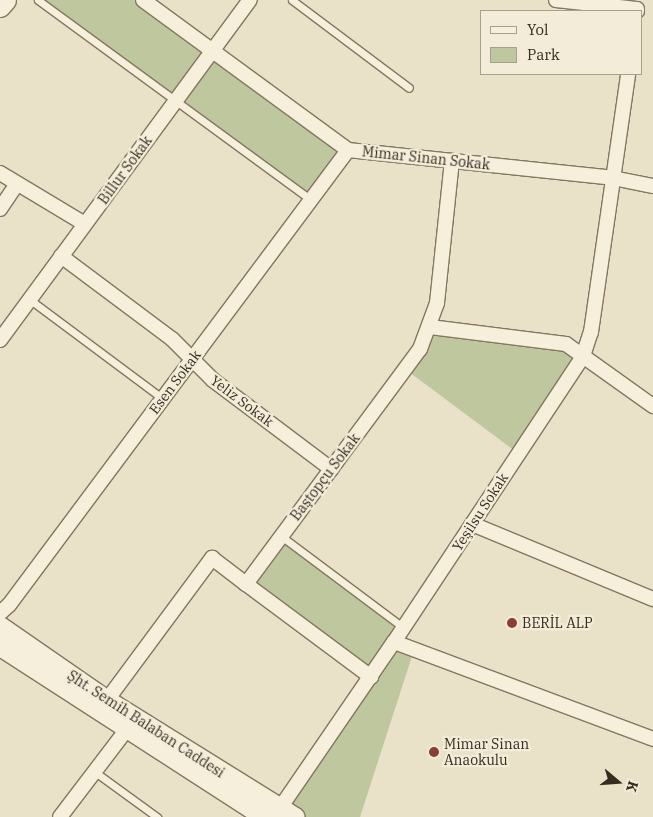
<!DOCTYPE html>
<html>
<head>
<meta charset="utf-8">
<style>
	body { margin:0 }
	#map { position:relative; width:653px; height:817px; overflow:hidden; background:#e9e2c9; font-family:"IBM Plex Serif",serif }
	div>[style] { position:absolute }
	.green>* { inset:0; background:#bfc79e }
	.roads { filter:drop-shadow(1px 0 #847660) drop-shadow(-1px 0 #847660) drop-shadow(0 1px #847660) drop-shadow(0 -1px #847660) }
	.lane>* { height:7px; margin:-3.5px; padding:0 3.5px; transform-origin:3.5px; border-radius:3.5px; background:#f5efdb }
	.street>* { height:14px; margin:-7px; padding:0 7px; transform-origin:7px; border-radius:7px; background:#f5efdb }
	.secondary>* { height:19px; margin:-9.5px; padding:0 9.5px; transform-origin:9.5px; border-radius:9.5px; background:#f5efdb }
	.dots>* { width:14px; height:14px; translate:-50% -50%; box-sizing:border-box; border:2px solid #f2ecd8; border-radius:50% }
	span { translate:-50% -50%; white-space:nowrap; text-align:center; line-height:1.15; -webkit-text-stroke:4.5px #f2ecd8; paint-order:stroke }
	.street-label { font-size:14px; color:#362d21 }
	.poi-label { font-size:14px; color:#362d21 }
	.left { translate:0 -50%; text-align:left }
	.legend { position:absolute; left:480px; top:10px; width:162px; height:65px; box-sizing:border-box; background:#f2ecd8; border:1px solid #a7a08f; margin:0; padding:6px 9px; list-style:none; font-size:15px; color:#362d21 }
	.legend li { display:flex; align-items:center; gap:10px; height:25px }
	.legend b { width:25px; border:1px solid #a7a08f }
	.north { position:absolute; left:593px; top:757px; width:50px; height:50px; -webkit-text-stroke:4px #f2ecd8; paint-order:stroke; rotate:108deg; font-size:14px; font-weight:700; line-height:20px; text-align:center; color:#362d21 }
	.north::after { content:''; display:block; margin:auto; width:18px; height:22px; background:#362d21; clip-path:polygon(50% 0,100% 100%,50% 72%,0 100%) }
</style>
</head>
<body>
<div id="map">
	<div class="green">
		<div style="clip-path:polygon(38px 0,143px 0,348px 150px,311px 200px)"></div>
		<div style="clip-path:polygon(430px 327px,566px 344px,583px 356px,519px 454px,405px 369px)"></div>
		<div style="clip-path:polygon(281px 536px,404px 628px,395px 642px,414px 650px,360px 817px,295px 817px,279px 810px,371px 677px,246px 584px)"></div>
	</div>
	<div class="roads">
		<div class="lane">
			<div style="left:38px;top:0;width:338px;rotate:36.2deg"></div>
			<div style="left:292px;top:0;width:146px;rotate:36.9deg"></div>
			<div style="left:29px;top:299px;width:167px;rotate:36.7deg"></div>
			<div style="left:281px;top:536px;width:154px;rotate:36.8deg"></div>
			<div style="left:95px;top:772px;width:77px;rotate:36deg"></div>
		</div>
		<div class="street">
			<div style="left:143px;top:0;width:254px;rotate:36.2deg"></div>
			<div style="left:348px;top:150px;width:266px;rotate:6deg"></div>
			<div style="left:613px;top:178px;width:41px;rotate:11.3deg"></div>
			<div style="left:556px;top:0;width:81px;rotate:6.3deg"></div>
			<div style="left:637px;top:9px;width:2px;rotate:90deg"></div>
			<div style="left:0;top:173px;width:99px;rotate:31deg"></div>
			<div style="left:0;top:209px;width:30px;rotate:-56deg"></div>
			<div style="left:61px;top:256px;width:139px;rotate:36.8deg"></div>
			<div style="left:172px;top:339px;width:58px;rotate:45deg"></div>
			<div style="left:213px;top:380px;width:148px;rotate:37deg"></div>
			<div style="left:430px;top:327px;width:137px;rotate:7.1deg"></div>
			<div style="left:566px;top:344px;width:107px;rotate:35.5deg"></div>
			<div style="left:0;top:340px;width:422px;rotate:-53.7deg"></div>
			<div style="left:472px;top:524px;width:196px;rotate:22.5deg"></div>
			<div style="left:246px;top:584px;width:156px;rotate:36.6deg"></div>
			<div style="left:0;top:613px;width:12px;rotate:-42deg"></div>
			<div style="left:9px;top:605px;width:567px;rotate:-53.31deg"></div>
			<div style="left:394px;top:642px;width:277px;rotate:20.5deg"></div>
			<div style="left:107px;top:700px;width:177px;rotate:-53.5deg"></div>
			<div style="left:212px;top:558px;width:43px;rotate:37.4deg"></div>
			<div style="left:246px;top:584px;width:292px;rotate:-53.5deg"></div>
			<div style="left:420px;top:349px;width:49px;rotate:-69.7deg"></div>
			<div style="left:437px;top:303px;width:143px;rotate:-84deg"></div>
			<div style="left:60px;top:817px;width:111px;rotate:-52.7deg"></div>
			<div style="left:274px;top:817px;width:212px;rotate:-55.6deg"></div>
			<div style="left:394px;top:642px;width:343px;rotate:-56.5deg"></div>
			<div style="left:583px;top:356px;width:25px;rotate:-72deg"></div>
			<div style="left:591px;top:332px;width:261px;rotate:-81.8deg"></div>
		</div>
		<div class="secondary">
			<div style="left:0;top:7px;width:9px;rotate:-49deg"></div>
			<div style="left:0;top:626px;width:130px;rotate:34.7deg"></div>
			<div style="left:107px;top:700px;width:221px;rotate:31.9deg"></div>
			<div style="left:0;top:646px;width:315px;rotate:32.9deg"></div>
		</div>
	</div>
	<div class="dots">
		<div style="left:512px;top:623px;background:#8c3d37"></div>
		<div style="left:434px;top:752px;background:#8c3d37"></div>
	</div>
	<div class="street-label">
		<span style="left:426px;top:158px;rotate:6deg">Mimar Sinan Sokak</span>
		<span style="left:125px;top:170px;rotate:-54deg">Billur Sokak</span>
		<span style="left:175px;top:382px;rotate:-53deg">Esen Sokak</span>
		<span style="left:242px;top:401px;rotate:37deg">Yeliz Sokak</span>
		<span style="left:325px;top:477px;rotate:-53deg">Baştopçu Sokak</span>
		<span style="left:480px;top:512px;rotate:-57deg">Yeşilsu Sokak</span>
		<span style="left:146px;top:724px;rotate:33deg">Şht. Semih Balaban Caddesi</span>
	</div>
	<div class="poi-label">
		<span class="left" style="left:522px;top:623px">BERİL ALP</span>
		<span class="left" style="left:444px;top:752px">Mimar Sinan<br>Anaokulu</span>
	</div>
	<ul class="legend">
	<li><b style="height:6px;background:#f5efdb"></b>Yol</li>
	<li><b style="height:14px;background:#bfc79e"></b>Park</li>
	</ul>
	<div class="north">K</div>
</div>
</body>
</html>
